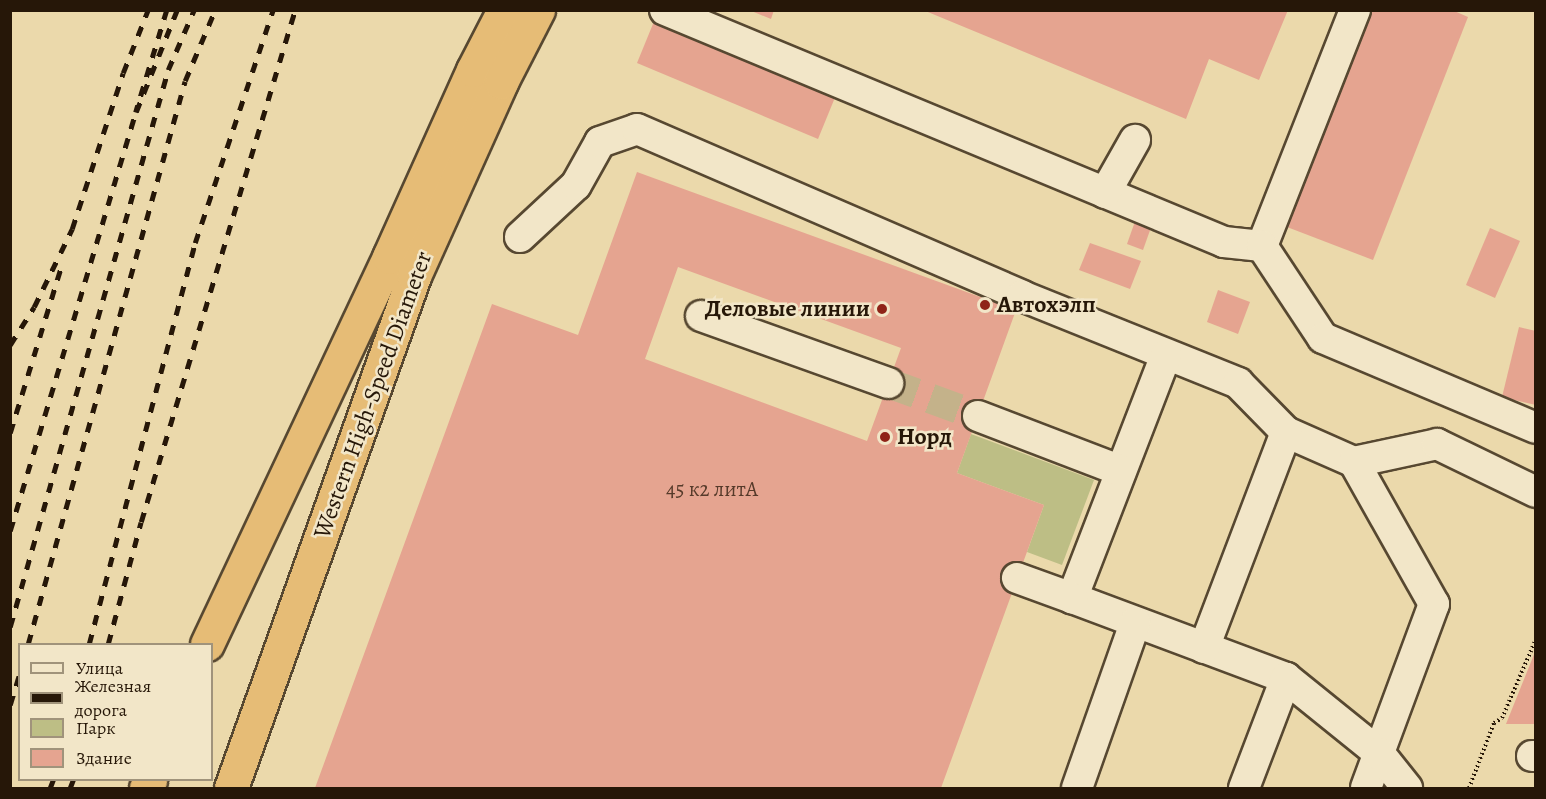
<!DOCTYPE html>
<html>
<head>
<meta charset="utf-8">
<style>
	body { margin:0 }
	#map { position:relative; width:1546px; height:799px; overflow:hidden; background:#ebd9ab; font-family:Alegreya,serif }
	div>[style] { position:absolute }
	.green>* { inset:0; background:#bdbe85 }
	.building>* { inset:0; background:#e5a490 }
	.minor-tunnel>* { height:30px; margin-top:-15px; transform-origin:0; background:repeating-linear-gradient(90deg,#c4b28a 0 30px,transparent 0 45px) }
	.path>* { height:4px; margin-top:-2px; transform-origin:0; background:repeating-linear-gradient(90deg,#261708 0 1.5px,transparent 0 4.5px) }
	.roads { filter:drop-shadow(2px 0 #574831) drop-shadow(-2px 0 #574831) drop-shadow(0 2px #574831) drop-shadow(0 -2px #574831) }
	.minor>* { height:30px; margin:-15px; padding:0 15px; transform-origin:15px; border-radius:15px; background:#f2e6c8 }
	.highway>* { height:33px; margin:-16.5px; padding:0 16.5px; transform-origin:16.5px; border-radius:16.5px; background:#e6bc76 }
	.rail>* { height:4.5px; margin-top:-2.25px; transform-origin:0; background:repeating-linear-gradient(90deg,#261708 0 10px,transparent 0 20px) }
	.dots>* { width:16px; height:16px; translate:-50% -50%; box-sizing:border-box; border:3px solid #f2e6c8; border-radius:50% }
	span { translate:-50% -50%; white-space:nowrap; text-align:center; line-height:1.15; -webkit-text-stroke:5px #f2e6c8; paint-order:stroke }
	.number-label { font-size:21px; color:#563a2a }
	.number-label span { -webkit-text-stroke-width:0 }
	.poi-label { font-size:24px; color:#261708; font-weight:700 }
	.left { translate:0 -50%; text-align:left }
	.right { translate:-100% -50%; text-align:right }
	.street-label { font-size:24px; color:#261708 }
	.frame { position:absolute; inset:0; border:12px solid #261708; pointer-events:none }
	.legend { position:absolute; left:18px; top:643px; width:195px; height:138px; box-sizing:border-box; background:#f2e6c8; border:2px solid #a0937b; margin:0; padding:8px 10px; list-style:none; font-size:18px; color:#261708 }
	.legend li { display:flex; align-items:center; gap:12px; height:30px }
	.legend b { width:30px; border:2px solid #a0937b }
</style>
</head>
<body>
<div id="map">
	<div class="green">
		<div style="clip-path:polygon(971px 434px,1094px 480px,1062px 565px,1027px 552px,1044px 505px,957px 473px)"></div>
	</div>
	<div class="building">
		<div style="clip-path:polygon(749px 10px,774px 10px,771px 19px)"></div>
		<div style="clip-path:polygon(923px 10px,1288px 10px,1259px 80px,1209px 59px,1186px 119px)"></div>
		<div style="clip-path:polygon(1371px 10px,1452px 10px,1468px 17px,1373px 260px,1287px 227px)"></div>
		<div style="clip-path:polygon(655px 19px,836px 95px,818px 139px,637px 63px)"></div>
		<div style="clip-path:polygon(evenodd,637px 172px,1016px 310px,957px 473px,1044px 505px,941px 788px,315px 788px,492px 304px,578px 335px,637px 172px,678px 267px,901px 348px,867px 441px,645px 359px,678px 267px)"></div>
		<div style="clip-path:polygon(1138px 213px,1154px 219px,1143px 250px,1127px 244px)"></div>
		<div style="clip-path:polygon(1490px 228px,1520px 241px,1495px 298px,1466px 285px)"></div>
		<div style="clip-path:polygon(1090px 243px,1141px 261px,1130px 289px,1079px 270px)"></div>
		<div style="clip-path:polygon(1218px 290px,1250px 302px,1238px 334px,1207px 322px)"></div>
		<div style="clip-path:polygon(1519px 327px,1536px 331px,1536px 405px,1502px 397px)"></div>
		<div style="clip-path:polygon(1535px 652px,1536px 724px,1506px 724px)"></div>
	</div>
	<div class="minor-tunnel">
		<div style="left:888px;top:383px;width:96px;rotate:20.1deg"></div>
	</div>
	<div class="path">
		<div style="left:1469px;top:788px;width:70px;rotate:-69deg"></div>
		<div style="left:1494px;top:723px;width:9px;rotate:-32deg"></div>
		<div style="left:1502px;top:718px;width:86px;rotate:-66.7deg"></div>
	</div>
	<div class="roads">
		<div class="minor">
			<div style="left:665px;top:10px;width:605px;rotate:22.54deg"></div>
			<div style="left:1224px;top:242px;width:38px;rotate:6deg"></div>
			<div style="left:1355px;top:10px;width:254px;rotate:111.5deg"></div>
			<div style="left:1262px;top:246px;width:110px;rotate:56.5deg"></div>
			<div style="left:1323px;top:338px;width:231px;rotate:22.9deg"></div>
			<div style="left:1105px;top:193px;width:61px;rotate:-60.5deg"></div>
			<div style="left:520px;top:237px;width:76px;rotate:-42.9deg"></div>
			<div style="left:576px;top:185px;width:49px;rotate:-60.8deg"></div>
			<div style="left:600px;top:142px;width:39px;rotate:-19deg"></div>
			<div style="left:637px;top:129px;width:420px;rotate:23.4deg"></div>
			<div style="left:1022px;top:296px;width:233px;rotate:21.9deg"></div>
			<div style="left:1238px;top:383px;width:69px;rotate:45.6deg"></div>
			<div style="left:1286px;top:432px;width:74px;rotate:23.8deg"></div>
			<div style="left:1354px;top:462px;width:163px;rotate:60.6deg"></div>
			<div style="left:1434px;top:604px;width:196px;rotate:110.3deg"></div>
			<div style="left:701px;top:316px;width:199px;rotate:19.7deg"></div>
			<div style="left:1166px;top:355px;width:261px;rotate:111.1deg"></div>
			<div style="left:1072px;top:598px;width:228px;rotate:20.5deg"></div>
			<div style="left:1286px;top:678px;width:119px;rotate:38.9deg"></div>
			<div style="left:1379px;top:753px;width:45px;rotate:51.3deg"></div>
			<div style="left:978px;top:416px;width:153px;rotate:21deg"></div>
			<div style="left:1354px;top:462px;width:85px;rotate:-12.2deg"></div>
			<div style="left:1437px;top:444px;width:110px;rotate:25.9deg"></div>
			<div style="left:1017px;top:578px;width:59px;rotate:20deg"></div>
			<div style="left:1204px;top:648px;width:231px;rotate:-69.2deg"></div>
			<div style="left:1532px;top:756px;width:4px"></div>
			<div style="left:1077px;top:788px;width:175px;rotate:-70.6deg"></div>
			<div style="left:1244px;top:788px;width:118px;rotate:-69.1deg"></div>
		</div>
		<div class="highway">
			<div style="left:207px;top:644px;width:428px;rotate:-64.8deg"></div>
			<div style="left:389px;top:257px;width:205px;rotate:-65.8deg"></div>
			<div style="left:473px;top:70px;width:68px;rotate:-62.7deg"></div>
			<div style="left:146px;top:788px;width:9px;rotate:-63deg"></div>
			<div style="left:231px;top:788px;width:544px;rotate:-70.33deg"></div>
			<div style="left:414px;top:276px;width:213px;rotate:-65.8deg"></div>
			<div style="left:501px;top:82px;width:81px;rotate:-62.8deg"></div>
		</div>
	</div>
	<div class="rail">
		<div style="left:167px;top:10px;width:107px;rotate:106.9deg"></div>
		<div style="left:136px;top:112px;width:110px;rotate:-68.1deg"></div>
		<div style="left:10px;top:345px;width:45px;rotate:-57.7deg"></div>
		<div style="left:34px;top:307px;width:87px;rotate:-64deg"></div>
		<div style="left:72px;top:229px;width:164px;rotate:-71.9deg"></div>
		<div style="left:123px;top:73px;width:68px;rotate:-68.4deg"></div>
		<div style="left:10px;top:433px;width:174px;rotate:-72.9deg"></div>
		<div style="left:10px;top:531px;width:438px;rotate:-73.3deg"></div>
		<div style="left:10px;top:627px;width:579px;rotate:-74.16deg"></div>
		<div style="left:168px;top:70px;width:65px;rotate:-66.6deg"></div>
		<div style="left:28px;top:644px;width:584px;rotate:-74.42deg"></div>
		<div style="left:185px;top:81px;width:77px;rotate:-67.1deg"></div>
		<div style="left:89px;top:644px;width:415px;rotate:-75.2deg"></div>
		<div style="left:195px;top:243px;width:246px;rotate:-71.5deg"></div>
		<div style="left:108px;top:644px;width:126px;rotate:-74.9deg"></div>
		<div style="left:141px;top:522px;width:535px;rotate:-73.26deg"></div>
		<div style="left:10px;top:705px;width:34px;rotate:-73deg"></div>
		<div style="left:50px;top:788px;width:9px;rotate:-69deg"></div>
		<div style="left:70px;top:788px;width:9px;rotate:-69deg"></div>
	</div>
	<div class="dots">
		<div style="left:985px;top:305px;background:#8f2418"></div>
		<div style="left:882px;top:309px;background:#8f2418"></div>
		<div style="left:885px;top:437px;background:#8f2418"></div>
	</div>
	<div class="number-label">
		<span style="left:712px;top:489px">45 к2 литА</span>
	</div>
	<div class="poi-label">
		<span class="left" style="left:997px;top:305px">Автохэлп</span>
		<span class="right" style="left:870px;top:309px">Деловые линии</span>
		<span class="left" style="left:897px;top:437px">Норд</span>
	</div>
	<div class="street-label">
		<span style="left:373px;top:395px;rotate:-70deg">Western High-Speed Diameter</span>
	</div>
	<div class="frame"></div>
	<ul class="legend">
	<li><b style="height:8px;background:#f2e6c8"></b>Улица</li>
	<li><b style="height:8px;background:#261708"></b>Железная дорога</li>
	<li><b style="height:16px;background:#bdbe85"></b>Парк</li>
	<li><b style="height:16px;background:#e5a490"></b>Здание</li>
	</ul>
</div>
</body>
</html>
